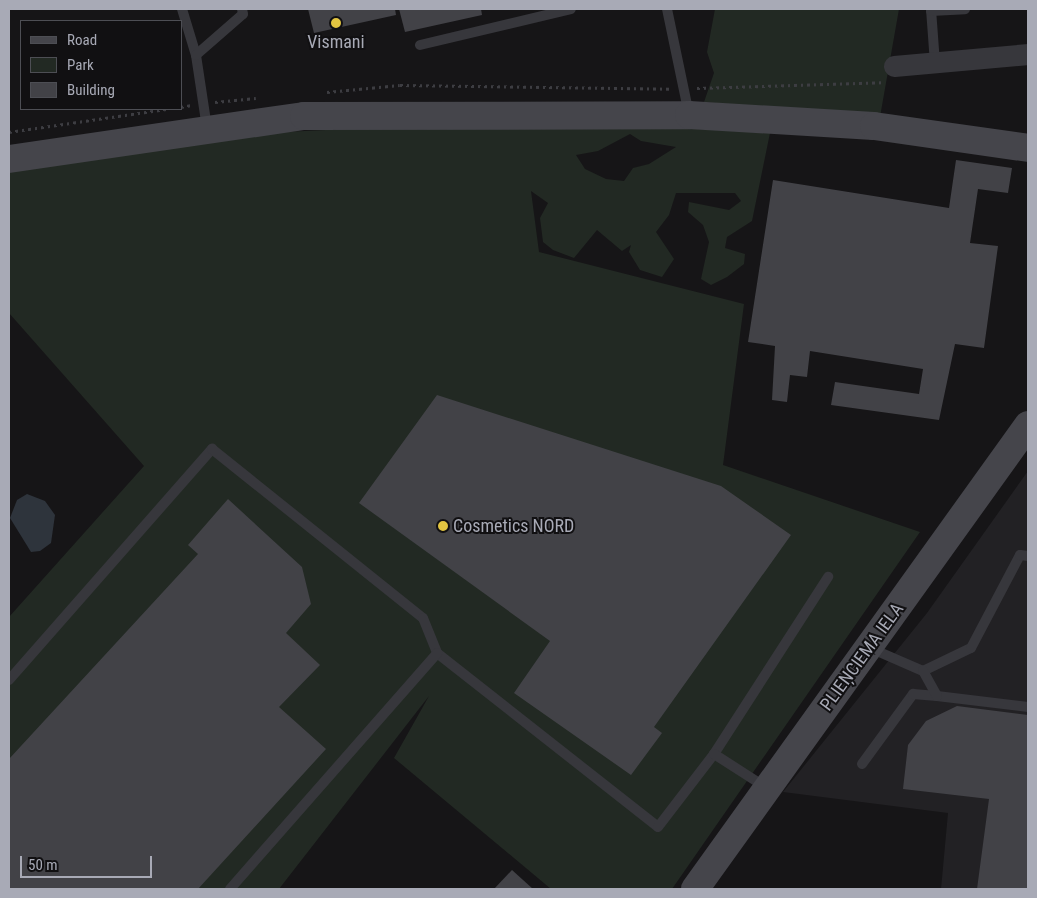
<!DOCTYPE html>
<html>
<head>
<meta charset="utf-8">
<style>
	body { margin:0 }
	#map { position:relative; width:1037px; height:898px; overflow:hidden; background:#161517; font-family:"Roboto Condensed",sans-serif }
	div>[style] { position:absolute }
	.built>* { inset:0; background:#222124 }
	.green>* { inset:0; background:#222923 }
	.water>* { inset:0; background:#2e343c }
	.building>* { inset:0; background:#424247 }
	.path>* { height:3px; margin-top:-1.5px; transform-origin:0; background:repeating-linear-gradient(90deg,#3d3d42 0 2.5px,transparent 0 6.5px) }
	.lane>* { height:10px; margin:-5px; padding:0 5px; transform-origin:5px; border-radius:5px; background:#37373c }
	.street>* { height:21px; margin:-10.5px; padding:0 10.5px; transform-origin:10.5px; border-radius:10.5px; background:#37373c }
	.secondary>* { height:28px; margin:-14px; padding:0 14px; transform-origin:14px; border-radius:14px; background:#45454b }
	.dots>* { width:14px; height:14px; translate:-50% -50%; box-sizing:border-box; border:2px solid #111012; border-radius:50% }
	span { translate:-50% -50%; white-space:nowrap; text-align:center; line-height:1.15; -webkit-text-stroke:4px #111012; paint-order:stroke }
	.poi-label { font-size:18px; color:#a8aab6 }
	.left { translate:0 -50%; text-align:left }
	.street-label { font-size:18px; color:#a8aab6 }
	.frame { position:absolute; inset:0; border:10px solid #a8aab6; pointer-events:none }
	.legend { position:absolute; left:20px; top:20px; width:162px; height:90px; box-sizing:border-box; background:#111012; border:1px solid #4d4e54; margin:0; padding:6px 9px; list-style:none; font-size:15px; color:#a8aab6 }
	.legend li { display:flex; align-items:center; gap:10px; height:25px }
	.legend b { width:25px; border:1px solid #4d4e54 }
	.scale { position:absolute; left:20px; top:856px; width:132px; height:22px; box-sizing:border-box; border:2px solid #a8aab6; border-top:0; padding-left:6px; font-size:15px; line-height:18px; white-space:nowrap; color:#a8aab6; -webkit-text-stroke:4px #111012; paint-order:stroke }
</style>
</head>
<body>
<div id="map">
	<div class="built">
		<div style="clip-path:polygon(1028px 471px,1028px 889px,941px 889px,948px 813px,783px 792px,927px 613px)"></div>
	</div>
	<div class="green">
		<div style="clip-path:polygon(715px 9px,899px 9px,880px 117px,704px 102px,714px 73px,707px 52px)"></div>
		<div style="clip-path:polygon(evenodd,537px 120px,770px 133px,752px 221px,727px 237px,725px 248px,745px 254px,744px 264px,727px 277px,711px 285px,701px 279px,709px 242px,703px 225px,688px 212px,689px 202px,729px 210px,741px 201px,735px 193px,676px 193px,669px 215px,656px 232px,674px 259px,662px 277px,640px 270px,629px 252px,631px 245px,622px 251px,597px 230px,574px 258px,553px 250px,543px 242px,540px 218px,548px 203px,531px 191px,539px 252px,744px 304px,723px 465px,920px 532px,672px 889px,551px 889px,394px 758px,429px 696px,279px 889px,9px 889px,9px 617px,144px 466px,9px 313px,9px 171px,262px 133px,537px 120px,630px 134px,641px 141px,676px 147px,649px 164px,633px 168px,624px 181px,606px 179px,585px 169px,576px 155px,598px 151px,630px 134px)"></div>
	</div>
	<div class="water">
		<div style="clip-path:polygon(27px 494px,45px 501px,55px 515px,51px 543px,40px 551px,31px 552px,10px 518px,17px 500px)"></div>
	</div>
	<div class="building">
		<div style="clip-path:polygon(308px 9px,395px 9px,396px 15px,314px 33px)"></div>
		<div style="clip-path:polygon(399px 9px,481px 9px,482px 15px,405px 32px)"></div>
		<div style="clip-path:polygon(956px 160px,1012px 168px,1008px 193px,978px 189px,970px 243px,998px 246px,984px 348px,955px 344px,939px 420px,831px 405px,835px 382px,919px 394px,923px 369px,810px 351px,807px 377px,790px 375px,787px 402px,772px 400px,775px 346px,748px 342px,773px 180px,949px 208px)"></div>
		<div style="clip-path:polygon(437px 395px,721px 486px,791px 535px,654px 727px,662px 733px,631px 775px,514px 693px,550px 641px,359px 503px)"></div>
		<div style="clip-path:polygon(228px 499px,302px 567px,311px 604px,286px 633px,320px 665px,279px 707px,326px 749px,198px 889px,9px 889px,9px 759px,198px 554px,188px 545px)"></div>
		<div style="clip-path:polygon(957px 706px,1028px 715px,1028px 889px,977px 889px,989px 799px,903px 789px,908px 745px,926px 721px)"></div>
		<div style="clip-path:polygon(512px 870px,533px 889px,494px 889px)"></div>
	</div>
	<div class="path">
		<div style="left:697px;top:88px;width:186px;rotate:-1.8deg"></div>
		<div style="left:327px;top:92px;width:73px;rotate:-5.5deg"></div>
		<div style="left:400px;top:85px;width:271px;rotate:0.8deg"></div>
		<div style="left:215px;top:102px;width:41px;rotate:-5.6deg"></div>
		<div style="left:181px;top:107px;width:11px;rotate:-10deg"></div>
		<div style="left:9px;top:132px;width:159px;rotate:-8.3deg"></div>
	</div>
	<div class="lane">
		<div style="left:182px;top:9px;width:48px;rotate:73.1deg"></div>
		<div style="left:667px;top:9px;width:107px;rotate:78.2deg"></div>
		<div style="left:931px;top:9px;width:54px;rotate:85.8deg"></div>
		<div style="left:931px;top:11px;width:34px;rotate:-3deg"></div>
		<div style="left:420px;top:45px;width:155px;rotate:-13.4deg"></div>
		<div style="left:207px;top:128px;width:74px;rotate:-98.6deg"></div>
		<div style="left:196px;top:55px;width:62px;rotate:-41.1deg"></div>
		<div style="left:243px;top:14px;width:5px;rotate:-101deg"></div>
		<div style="left:870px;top:648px;width:58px;rotate:23.5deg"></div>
		<div style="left:923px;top:671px;width:53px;rotate:-25.6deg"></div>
		<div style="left:971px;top:648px;width:105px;rotate:-62.2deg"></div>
		<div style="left:1020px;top:555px;width:8px;rotate:7deg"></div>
		<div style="left:9px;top:680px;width:308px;rotate:-48.7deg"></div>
		<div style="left:212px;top:449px;width:270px;rotate:38.7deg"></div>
		<div style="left:423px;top:618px;width:38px;rotate:68deg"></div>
		<div style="left:437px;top:653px;width:281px;rotate:38.2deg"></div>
		<div style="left:658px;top:827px;width:92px;rotate:-52.5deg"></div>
		<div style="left:714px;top:754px;width:211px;rotate:-57.2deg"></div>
		<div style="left:937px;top:696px;width:92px;rotate:6.9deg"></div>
		<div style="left:714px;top:754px;width:63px;rotate:32.7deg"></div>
		<div style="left:862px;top:764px;width:87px;rotate:-53.9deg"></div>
		<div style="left:913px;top:694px;width:24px;rotate:5deg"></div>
		<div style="left:937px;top:696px;width:29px;rotate:-119deg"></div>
		<div style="left:230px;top:889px;width:314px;rotate:-48.7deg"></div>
	</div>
	<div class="street">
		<div style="left:894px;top:66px;width:135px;rotate:-5.1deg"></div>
	</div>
	<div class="secondary">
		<div style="left:9px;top:159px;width:298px;rotate:-8.3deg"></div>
		<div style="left:304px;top:116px;width:385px;rotate:-0.1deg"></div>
		<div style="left:689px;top:115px;width:185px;rotate:3.4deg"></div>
		<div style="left:874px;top:126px;width:156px;rotate:8.1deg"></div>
		<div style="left:695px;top:889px;width:571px;rotate:-54.33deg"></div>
	</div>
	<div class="dots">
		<div style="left:336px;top:23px;background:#e3c541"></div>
		<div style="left:443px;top:526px;background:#e3c541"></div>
	</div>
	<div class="poi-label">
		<span style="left:336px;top:42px">Vismani</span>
		<span class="left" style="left:453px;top:526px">Cosmetics NORD</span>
	</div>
	<div class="street-label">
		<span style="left:862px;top:657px;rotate:-54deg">PLIEŅCIEMA IELA</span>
	</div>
	<div class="frame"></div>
	<ul class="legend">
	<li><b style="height:6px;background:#45454b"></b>Road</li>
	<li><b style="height:14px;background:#222923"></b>Park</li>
	<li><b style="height:14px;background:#424247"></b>Building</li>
	</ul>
	<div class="scale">50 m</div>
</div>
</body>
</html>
